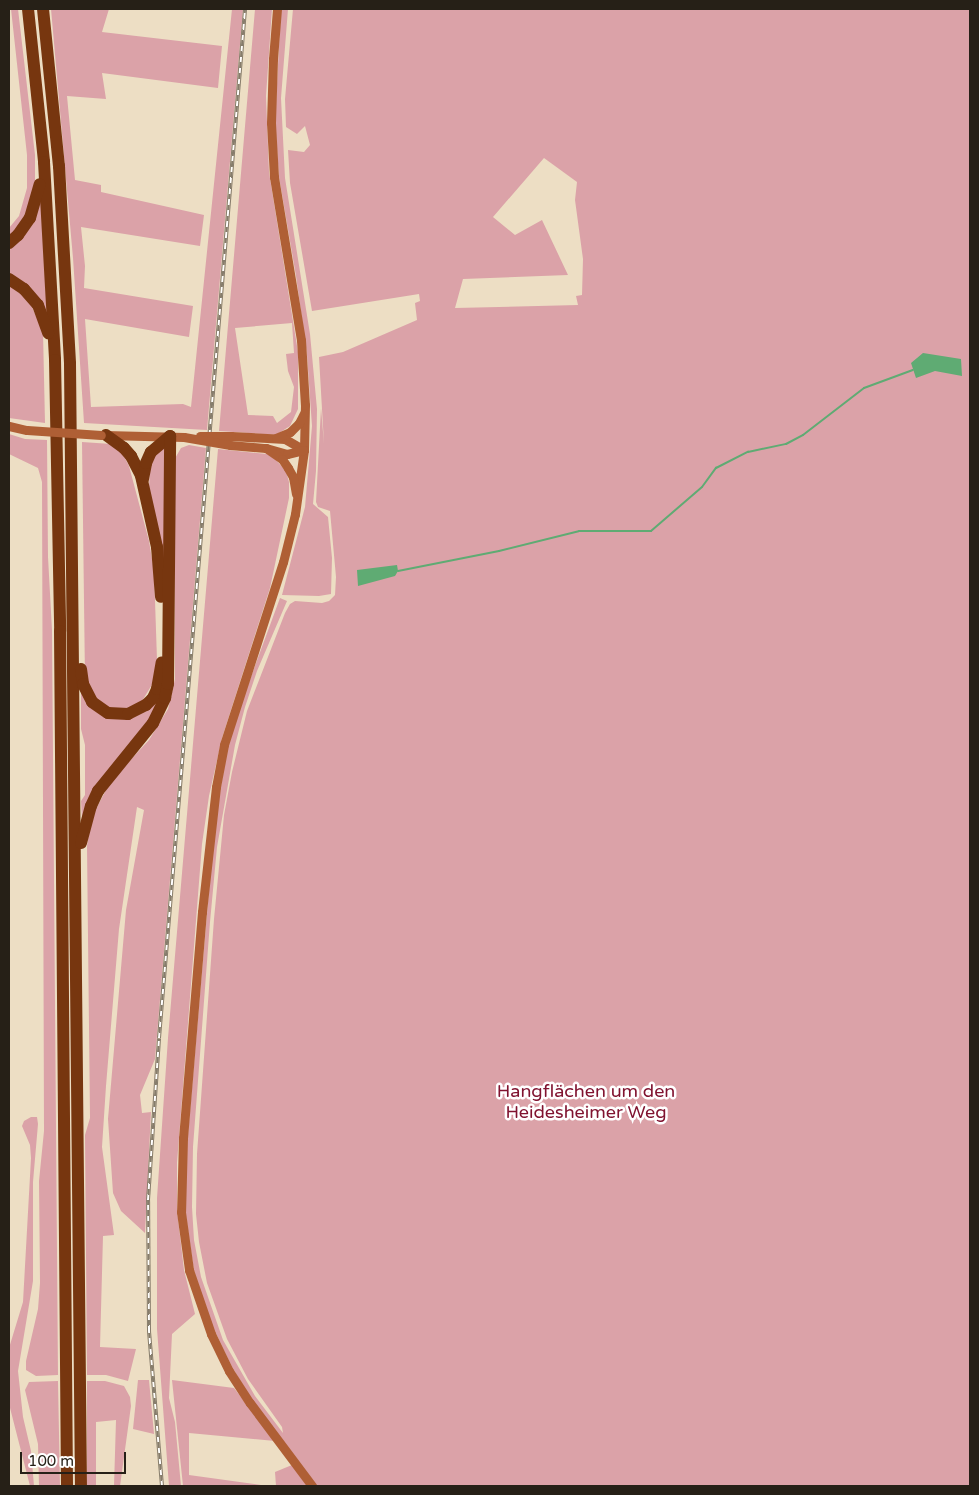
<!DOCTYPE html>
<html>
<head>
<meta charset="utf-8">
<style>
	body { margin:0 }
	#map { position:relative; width:979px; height:1495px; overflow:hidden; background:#eddec4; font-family:"Varela Round",sans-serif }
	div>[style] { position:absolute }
	.green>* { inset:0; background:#dba2a8 }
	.water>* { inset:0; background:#5fab73 }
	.stream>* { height:2px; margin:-1px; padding:0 1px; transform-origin:1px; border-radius:1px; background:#5fab73 }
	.secondary>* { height:9px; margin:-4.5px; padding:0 4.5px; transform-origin:4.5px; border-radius:4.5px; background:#af5f35 }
	.motorway>* { height:12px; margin:-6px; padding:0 6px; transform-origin:6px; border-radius:6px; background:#77360f }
	.rail>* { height:4px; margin-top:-2px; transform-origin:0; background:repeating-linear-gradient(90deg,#fff 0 5.5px,#867c6b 0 11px); box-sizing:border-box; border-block:1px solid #867c6b }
	.secondary-bridge>* { height:9px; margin:-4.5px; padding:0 4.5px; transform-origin:4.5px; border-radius:4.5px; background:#af5f35 }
	span { translate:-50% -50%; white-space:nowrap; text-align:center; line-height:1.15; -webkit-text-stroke:5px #fff; paint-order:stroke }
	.park-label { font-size:18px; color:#801330 }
	.frame { position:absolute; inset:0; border:10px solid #262017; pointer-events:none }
	.scale { position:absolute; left:20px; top:1452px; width:106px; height:22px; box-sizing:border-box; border:2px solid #262017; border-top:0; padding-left:6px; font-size:15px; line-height:18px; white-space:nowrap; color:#262017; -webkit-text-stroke:4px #fff; paint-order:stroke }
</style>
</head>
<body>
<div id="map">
	<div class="green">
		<div style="clip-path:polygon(11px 9px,18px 9px,35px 155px,35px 189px,24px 220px,9px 238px,9px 228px,19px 216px,27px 188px,27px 155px)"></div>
		<div style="clip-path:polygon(51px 9px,109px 9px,102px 32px,222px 46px,218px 88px,102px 73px,106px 99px,67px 96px,75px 180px,101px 185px,101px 192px,204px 215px,200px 246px,81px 227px,85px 266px,84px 288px,193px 306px,189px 337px,85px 319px,91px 407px,183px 404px,191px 407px,232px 9px,243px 9px,207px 430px,84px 423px,73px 258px)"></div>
		<div style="clip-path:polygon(evenodd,255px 9px,272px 9px,266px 96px,269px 172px,298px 352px,298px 409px,290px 426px,276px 435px,219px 431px,255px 9px,292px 323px,294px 353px,286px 354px,288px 371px,294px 387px,291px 412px,277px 423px,273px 416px,248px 415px,235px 328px,292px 323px)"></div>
		<div style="clip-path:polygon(281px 9px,288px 9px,281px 98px,285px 178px,310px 334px,317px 409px,316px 471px,313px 504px,328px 517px,332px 558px,331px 594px,319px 596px,282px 595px,305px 507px,312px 426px,307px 355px,296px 276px,279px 177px,275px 121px)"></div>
		<div style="clip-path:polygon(evenodd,293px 9px,970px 9px,970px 1486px,317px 1486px,252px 1400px,232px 1367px,208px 1317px,194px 1271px,185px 1210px,187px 1146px,215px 820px,228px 746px,238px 712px,280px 598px,287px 601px,257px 671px,245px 707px,235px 745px,217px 847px,210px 922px,193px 1147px,192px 1207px,194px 1240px,201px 1277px,223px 1340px,255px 1396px,283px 1433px,282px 1427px,248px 1379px,227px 1339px,207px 1283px,199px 1242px,196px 1214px,197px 1154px,214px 919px,224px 815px,232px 772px,247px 711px,285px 613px,290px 604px,295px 601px,322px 603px,329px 601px,335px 595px,336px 577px,330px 511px,318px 507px,316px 502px,321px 408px,324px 444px,319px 357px,343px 352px,417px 320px,415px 303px,420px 301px,419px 294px,312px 311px,290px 183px,288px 150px,304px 152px,310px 145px,305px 126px,297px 134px,286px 127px,285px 99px,293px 9px,544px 158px,577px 182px,575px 200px,583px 259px,582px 295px,576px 296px,578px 305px,455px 308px,463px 279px,568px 275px,542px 220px,515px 235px,493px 217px,544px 158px)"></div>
		<div style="clip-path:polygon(41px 198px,47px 314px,9px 276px,9px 247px)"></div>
		<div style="clip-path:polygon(9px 285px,29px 300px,43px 332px,45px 423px,9px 418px)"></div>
		<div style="clip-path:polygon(9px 434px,25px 439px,47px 440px,48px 557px,52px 630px,58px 1375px,36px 1376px,26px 1370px,26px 1361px,38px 1309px,40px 1283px,39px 1181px,44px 1131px,42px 482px,38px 468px,9px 454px)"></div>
		<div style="clip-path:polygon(82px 442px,111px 444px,123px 454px,129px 466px,149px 541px,154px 571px,157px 660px,153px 683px,142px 701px,127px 711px,104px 707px,91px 695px,85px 679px)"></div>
		<div style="clip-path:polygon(189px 445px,206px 448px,155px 1059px,140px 1095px,142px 1113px,151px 1112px,145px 1233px,121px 1211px,113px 1193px,108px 1119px,126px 910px,144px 810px,137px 807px,119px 929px,106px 1086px,102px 1147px,114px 1235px,103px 1236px,100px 1347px,136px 1349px,128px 1381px,106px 1375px,87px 1375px,85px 1135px,90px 1118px,87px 846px,91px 819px,110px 782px,149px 740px,168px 709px,171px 697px,175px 679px,174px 460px,181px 448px)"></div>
		<div style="clip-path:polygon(162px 447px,165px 450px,166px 590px,149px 487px,150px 466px,154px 455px)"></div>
		<div style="clip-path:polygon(218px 449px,267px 454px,275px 459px,286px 471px,289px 482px,289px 498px,270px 588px,222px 738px,209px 796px,202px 844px,177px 1163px,177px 1210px,184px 1270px,195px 1314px,172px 1334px,169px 1398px,175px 1422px,181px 1486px,169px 1486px,157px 1329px,157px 1198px,168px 1038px)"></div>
		<div style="clip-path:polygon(81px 687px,118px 718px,158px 697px,159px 705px,82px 819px,81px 801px,85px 795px,85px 745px,81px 729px)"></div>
		<div style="clip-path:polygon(31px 1117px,37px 1117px,38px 1124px,33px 1182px,33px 1281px,18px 1371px,23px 1417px,31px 1451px,34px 1486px,30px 1486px,9px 1404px,9px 1348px,23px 1302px,31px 1158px,30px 1145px,22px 1126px,24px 1121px)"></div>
		<div style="clip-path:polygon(138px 1380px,149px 1380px,154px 1434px,133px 1429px)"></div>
		<div style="clip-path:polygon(172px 1380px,234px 1388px,275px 1441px,189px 1433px,189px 1475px,268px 1486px,183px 1486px)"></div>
		<div style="clip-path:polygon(58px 1381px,60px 1486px,39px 1486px,38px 1444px,25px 1390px,29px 1382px)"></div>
		<div style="clip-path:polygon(87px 1381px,105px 1381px,124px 1386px,130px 1397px,131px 1406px,120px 1486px,114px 1486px,116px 1420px,96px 1422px,96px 1486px,87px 1486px)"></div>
		<div style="clip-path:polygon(292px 1465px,307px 1486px,276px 1486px,275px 1472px)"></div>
	</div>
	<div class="water">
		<div style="clip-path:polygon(923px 353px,961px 359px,962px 376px,935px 371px,916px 378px,911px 363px)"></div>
		<div style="clip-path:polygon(397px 565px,398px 571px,395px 576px,358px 586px,357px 570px)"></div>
	</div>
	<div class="stream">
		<div style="left:398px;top:571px;width:103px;rotate:-11.2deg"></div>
		<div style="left:499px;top:551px;width:82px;rotate:-14deg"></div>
		<div style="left:579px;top:531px;width:72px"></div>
		<div style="left:651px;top:531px;width:67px;rotate:-40.8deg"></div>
		<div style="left:702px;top:487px;width:24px;rotate:-54deg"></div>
		<div style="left:716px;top:468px;width:36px;rotate:-27deg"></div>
		<div style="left:748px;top:452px;width:39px;rotate:-12deg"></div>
		<div style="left:786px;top:444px;width:19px;rotate:-28deg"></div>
		<div style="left:803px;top:435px;width:77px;rotate:-37.6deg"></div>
		<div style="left:864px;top:388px;width:52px;rotate:-20.2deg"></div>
	</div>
	<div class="secondary">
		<div style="left:277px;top:9px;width:50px;rotate:94.6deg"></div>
		<div style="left:273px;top:59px;width:64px;rotate:91.8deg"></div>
		<div style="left:271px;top:123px;width:54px;rotate:86.8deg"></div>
		<div style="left:274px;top:177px;width:165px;rotate:80.6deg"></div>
		<div style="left:301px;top:340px;width:65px;rotate:86.5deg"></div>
		<div style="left:305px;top:405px;width:45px;rotate:91.3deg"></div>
		<div style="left:304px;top:450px;width:65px;rotate:98deg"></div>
		<div style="left:295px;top:514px;width:49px;rotate:104deg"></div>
		<div style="left:283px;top:562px;width:192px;rotate:107.9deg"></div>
		<div style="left:224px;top:745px;width:43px;rotate:100.8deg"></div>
		<div style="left:216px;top:787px;width:126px;rotate:96.4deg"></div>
		<div style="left:202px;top:912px;width:227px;rotate:94.8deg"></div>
		<div style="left:183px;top:1138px;width:74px;rotate:91.5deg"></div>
		<div style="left:181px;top:1212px;width:59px;rotate:82.1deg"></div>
		<div style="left:189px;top:1270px;width:68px;rotate:71deg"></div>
		<div style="left:211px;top:1334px;width:41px;rotate:64.1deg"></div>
		<div style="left:229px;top:1371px;width:38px;rotate:57deg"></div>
		<div style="left:250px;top:1403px;width:104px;rotate:53.2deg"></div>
		<div style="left:9px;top:426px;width:18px;rotate:13deg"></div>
		<div style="left:105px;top:435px;width:79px;rotate:1.5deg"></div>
		<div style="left:231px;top:436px;width:54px;rotate:3.2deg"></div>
		<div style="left:285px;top:439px;width:22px;rotate:30deg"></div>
		<div style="left:276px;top:438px;width:15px;rotate:-23deg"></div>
		<div style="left:290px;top:432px;width:13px;rotate:-45deg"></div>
		<div style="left:299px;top:423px;width:11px;rotate:-63deg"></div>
		<div style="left:230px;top:445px;width:36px;rotate:5deg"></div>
		<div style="left:266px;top:448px;width:22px;rotate:16deg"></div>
		<div style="left:287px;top:454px;width:17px;rotate:-13deg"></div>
		<div style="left:266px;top:448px;width:19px;rotate:35deg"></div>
		<div style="left:282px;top:459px;width:11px;rotate:56deg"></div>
		<div style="left:288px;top:468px;width:10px;rotate:61deg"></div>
		<div style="left:293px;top:477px;width:17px;rotate:80deg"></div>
	</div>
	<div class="motorway">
		<div style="left:28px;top:9px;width:154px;rotate:84deg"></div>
		<div style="left:44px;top:162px;width:198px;rotate:86.8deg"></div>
		<div style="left:55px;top:360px;width:271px;rotate:88.9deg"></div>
		<div style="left:60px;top:631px;width:855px;rotate:89.53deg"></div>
		<div style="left:43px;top:9px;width:158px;rotate:84.2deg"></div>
		<div style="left:59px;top:166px;width:198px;rotate:86.8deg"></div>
		<div style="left:70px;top:364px;width:1122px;rotate:89.44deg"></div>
		<div style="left:9px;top:243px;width:12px;rotate:-42deg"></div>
		<div style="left:18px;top:235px;width:21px;rotate:-55deg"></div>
		<div style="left:30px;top:218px;width:35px;rotate:-74deg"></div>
		<div style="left:9px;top:279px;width:18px;rotate:34deg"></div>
		<div style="left:24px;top:289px;width:21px;rotate:49deg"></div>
		<div style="left:38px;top:305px;width:30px;rotate:70deg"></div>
		<div style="left:106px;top:435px;width:22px;rotate:36deg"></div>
		<div style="left:124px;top:448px;width:11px;rotate:49deg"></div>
		<div style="left:131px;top:456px;width:22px;rotate:63deg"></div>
		<div style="left:141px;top:476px;width:73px;rotate:77.3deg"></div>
		<div style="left:157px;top:547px;width:50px;rotate:85.4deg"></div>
		<div style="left:143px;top:479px;width:16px;rotate:-79deg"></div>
		<div style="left:146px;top:463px;width:12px;rotate:-66deg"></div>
		<div style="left:151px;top:452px;width:25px;rotate:-40deg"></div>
		<div style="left:81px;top:669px;width:15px;rotate:82deg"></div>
		<div style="left:83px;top:684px;width:20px;rotate:63deg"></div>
		<div style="left:92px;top:702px;width:19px;rotate:35deg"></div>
		<div style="left:108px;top:713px;width:20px;rotate:3deg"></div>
		<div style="left:128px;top:714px;width:20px;rotate:-27deg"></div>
		<div style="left:146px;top:705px;width:10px;rotate:-45deg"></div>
		<div style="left:153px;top:698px;width:10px;rotate:-66deg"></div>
		<div style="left:157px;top:689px;width:27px;rotate:-80deg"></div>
		<div style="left:81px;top:843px;width:38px;rotate:-75deg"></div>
		<div style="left:91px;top:806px;width:17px;rotate:-65deg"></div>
		<div style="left:98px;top:791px;width:87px;rotate:-51deg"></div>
		<div style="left:153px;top:723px;width:28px;rotate:-64deg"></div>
		<div style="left:165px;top:698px;width:14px;rotate:-78deg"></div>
		<div style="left:168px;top:684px;width:248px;rotate:-89.5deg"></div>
	</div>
	<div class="rail">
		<div style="left:162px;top:1486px;width:156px;rotate:-94.8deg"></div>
		<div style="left:149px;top:1331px;width:131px;rotate:-90.4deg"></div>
		<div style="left:148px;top:1200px;width:162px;rotate:-86.1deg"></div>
		<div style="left:159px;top:1038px;width:1033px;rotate:-85.22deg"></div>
	</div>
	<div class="secondary-bridge">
		<div style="left:27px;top:430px;width:74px;rotate:3.9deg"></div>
		<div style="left:200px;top:436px;width:31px"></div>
		<div style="left:184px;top:437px;width:47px;rotate:9.9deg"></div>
	</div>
	<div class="park-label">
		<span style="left:586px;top:1102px">Hangflächen um den<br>Heidesheimer Weg</span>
	</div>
	<div class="frame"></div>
	<div class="scale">100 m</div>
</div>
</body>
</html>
